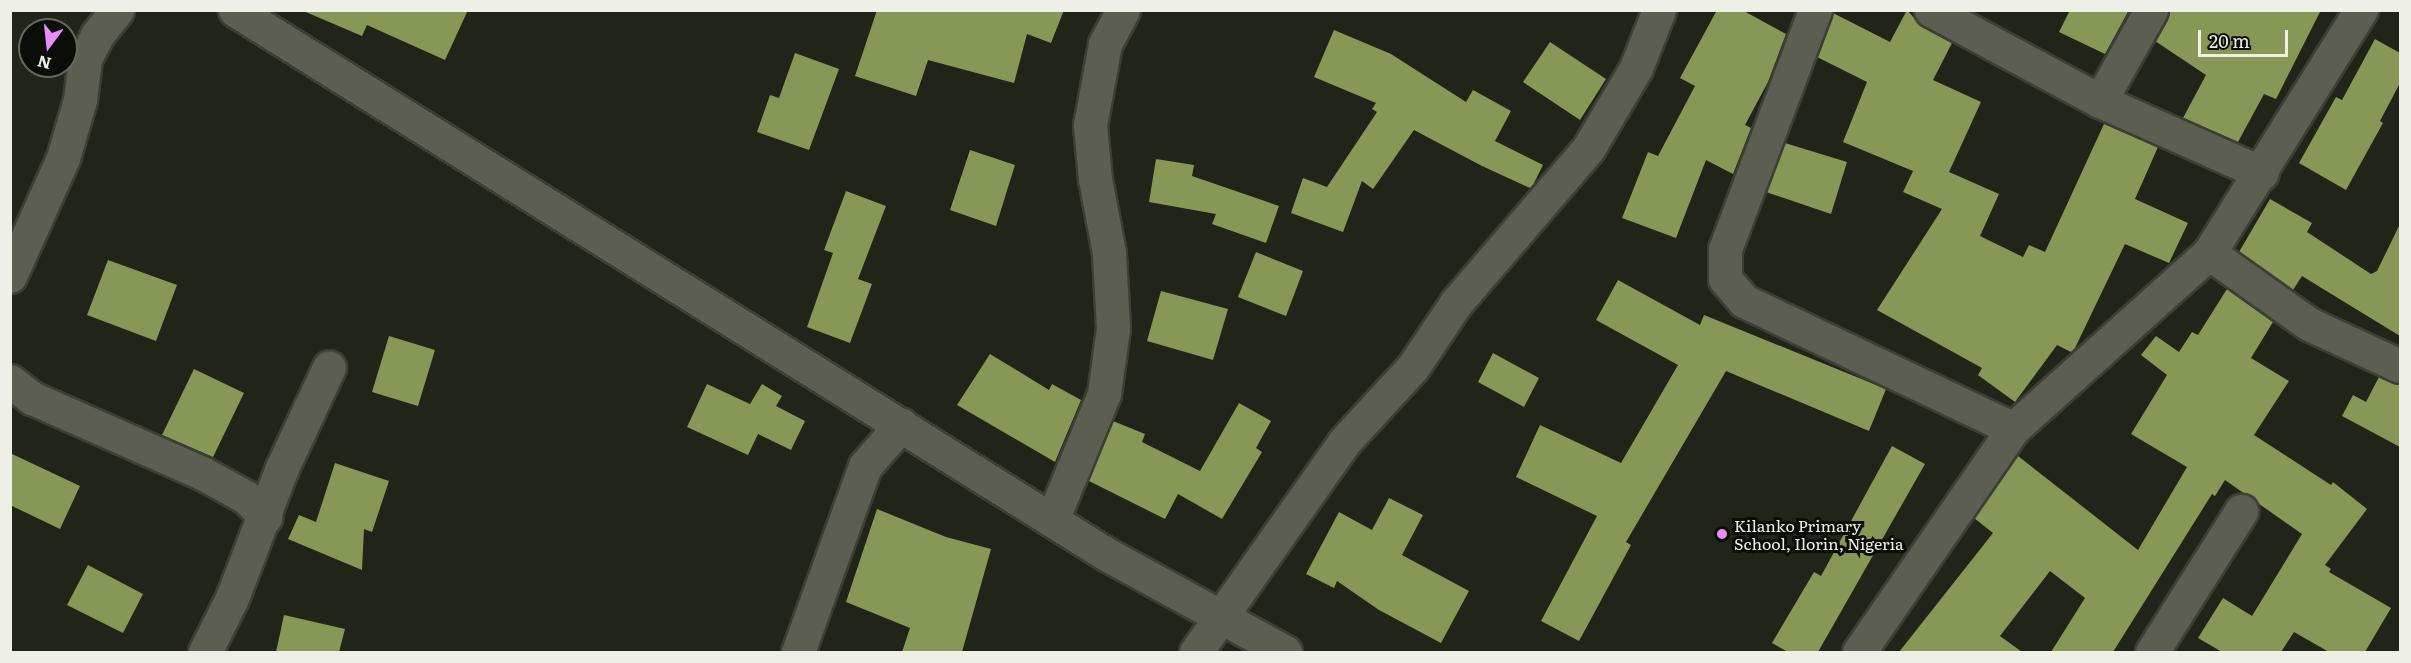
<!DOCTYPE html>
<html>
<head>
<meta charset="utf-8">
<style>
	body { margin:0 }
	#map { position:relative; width:2411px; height:663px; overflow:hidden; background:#212419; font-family:Literata,serif }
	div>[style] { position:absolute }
	.building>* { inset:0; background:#879756 }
	.roads { filter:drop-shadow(2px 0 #3d3f36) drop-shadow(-2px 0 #3d3f36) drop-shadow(0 2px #3d3f36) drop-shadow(0 -2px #3d3f36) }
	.minor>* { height:33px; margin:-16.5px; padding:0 16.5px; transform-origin:16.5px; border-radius:16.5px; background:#5b5e51 }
	.dots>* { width:16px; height:16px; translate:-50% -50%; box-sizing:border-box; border:3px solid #0b0d08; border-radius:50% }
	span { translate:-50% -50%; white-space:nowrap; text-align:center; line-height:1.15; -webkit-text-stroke:6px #0b0d08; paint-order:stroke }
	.poi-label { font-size:16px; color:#eef0e8 }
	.left { translate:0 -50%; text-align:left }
	.frame { position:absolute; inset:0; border:12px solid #eef0e8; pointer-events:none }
	.north { position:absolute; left:18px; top:18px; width:60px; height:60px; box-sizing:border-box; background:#0b0d08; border:2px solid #666862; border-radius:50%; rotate:195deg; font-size:16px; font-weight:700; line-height:24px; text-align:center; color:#eef0e8 }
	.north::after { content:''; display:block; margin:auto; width:21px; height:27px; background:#e98dfe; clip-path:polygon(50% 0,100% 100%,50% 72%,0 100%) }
	.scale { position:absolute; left:2198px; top:30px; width:90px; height:27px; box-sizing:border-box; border:3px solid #eef0e8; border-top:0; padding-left:8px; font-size:18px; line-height:21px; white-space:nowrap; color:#eef0e8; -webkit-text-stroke:4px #0b0d08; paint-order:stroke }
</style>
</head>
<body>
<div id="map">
	<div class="building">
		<div style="clip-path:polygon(301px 10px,468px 10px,445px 60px,367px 25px,362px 36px)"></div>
		<div style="clip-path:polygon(877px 10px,1064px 10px,1051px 43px,1027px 34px,1014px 83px,928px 60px,916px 96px,855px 76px)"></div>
		<div style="clip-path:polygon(1717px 10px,1742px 10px,1786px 34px,1768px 82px,1745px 125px,1751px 128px,1733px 174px,1706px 160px,1676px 238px,1622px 218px,1648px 152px,1658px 156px,1695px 86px,1680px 78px)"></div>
		<div style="clip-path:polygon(1907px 10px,1922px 27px,1952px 43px,1933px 80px,1981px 102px,1949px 172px,1999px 194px,1980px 236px,2023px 257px,2029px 245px,2045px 252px,2104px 124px,2158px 147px,2135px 199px,2188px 223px,2169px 263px,2125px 244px,2075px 348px,2071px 352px,2057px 345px,2015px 402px,1978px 375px,1982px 368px,1877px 310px,1942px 209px,1903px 192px,1913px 171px,1843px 142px,1867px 82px,1817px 57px,1833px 13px,1890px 42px)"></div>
		<div style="clip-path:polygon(2070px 10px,2129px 10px,2105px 54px,2059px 32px)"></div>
		<div style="clip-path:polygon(2170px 10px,2321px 10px,2276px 99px,2264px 94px,2238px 142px,2183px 118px,2206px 75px,2155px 41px)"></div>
		<div style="clip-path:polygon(1334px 30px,1391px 54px,1466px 102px,1473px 90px,1511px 111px,1495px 141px,1543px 165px,1533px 185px,1530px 188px,1482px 166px,1414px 130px,1373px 189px,1362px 181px,1343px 232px,1291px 213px,1303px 178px,1327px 187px,1377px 112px,1372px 109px,1376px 103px,1314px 77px)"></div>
		<div style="clip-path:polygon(2375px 39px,2400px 53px,2400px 83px,2380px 121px,2383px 123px,2346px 190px,2299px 163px,2336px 97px,2342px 100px)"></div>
		<div style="clip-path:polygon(1550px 42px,1606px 79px,1580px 120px,1523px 82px)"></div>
		<div style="clip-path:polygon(795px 53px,839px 69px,809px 150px,757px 132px,770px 95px,779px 98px)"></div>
		<div style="clip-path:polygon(1785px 143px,1847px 162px,1831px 214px,1766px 192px)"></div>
		<div style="clip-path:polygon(970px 150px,1015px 165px,996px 226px,950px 210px)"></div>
		<div style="clip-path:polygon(1156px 159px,1194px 165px,1192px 176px,1279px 206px,1266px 243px,1212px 224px,1216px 214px,1149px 202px)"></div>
		<div style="clip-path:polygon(846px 191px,886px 206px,858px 279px,872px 284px,850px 343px,807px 327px,833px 253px,824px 250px)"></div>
		<div style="clip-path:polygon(2270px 199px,2312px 223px,2307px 232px,2371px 274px,2377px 271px,2400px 224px,2400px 336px,2302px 276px,2293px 290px,2239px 252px)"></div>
		<div style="clip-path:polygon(1256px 252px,1303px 271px,1286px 316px,1238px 297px)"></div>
		<div style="clip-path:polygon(108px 260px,177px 285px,156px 341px,87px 315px)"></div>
		<div style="clip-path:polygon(1618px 280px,1700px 325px,1704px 315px,1886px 389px,1869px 431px,1726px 371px,1626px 542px,1631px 545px,1579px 641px,1541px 621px,1597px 516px,1516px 477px,1540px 425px,1621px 463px,1678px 365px,1596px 320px)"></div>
		<div style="clip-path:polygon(2227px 289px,2273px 322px,2251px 358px,2289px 381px,2254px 435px,2331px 485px,2333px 482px,2367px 509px,2325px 565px,2331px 569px,2329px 572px,2391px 608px,2365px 652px,2329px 652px,2294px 632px,2281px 652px,2222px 652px,2198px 638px,2223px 598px,2252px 616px,2302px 534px,2225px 480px,2215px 496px,2212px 494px,2113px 652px,2051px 652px,2085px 598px,2050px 571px,2000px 636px,2022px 652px,1899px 652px,1993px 533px,1974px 518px,2018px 456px,2138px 550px,2187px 467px,2131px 434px,2167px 375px,2141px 355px,2156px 336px,2179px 352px,2192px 332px,2198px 335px)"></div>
		<div style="clip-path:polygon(1161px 291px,1228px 309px,1213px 360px,1147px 341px)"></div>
		<div style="clip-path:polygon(389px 336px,435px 350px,418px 406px,372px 392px)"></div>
		<div style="clip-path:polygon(1493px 353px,1539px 378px,1524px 407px,1478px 382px)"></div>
		<div style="clip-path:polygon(990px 354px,1049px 390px,1052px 384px,1081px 400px,1055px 462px,957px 405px)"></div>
		<div style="clip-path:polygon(194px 369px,244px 393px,213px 457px,162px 435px)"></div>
		<div style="clip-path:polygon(2379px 377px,2400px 385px,2400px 447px,2342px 416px,2353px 395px,2366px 402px)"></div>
		<div style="clip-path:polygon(707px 384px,750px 404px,762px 384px,782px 396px,776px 406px,805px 421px,791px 450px,758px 434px,748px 455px,687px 427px)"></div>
		<div style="clip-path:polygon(1239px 403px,1271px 421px,1256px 448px,1262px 452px,1222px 519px,1178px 494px,1165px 519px,1089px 481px,1113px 421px,1145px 434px,1142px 442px,1200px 471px)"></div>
		<div style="clip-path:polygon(1892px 446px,1925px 464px,1818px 652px,1788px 652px,1772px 643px,1814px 572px,1821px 576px)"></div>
		<div style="clip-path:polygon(10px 453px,80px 486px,60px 529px,10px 505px)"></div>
		<div style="clip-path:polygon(335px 463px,389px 481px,372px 532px,364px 529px,362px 570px,288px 539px,299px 515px,316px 522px)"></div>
		<div style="clip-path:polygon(1389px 498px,1423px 515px,1402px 555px,1469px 591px,1441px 643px,1379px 610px,1337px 581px,1334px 588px,1306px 574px,1339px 512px,1372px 530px)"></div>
		<div style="clip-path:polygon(877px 509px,946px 537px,991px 549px,962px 652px,902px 652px,910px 628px,846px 602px)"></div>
		<div style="clip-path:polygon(88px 565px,143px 594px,123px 633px,67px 605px)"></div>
		<div style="clip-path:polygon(284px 615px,345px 629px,339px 652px,276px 652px)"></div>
	</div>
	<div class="roads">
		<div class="minor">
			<div style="left:235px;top:10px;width:1029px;rotate:31.98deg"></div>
			<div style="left:1108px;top:555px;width:202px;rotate:28.7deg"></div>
			<div style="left:1815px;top:10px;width:255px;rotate:110.6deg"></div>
			<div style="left:1725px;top:249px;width:30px;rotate:90deg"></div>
			<div style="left:1725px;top:279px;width:29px;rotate:49deg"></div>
			<div style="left:1744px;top:301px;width:298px;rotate:25.4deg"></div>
			<div style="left:1931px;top:10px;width:192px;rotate:28.3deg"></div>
			<div style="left:2100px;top:101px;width:177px;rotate:24deg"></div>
			<div style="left:2100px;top:101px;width:104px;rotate:-60.7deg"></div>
			<div style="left:2209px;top:253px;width:123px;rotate:35.4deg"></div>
			<div style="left:2309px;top:324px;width:100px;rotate:24.8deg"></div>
			<div style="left:10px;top:276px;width:129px;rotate:-65.8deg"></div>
			<div style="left:63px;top:158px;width:60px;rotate:-73.7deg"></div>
			<div style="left:80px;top:100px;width:41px;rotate:-83deg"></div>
			<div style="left:85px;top:59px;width:27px;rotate:-63deg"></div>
			<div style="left:97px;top:35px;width:32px;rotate:-51deg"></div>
			<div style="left:10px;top:381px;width:28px;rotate:38deg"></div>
			<div style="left:32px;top:398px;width:186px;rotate:23.8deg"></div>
			<div style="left:202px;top:473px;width:50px;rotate:28.6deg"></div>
			<div style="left:246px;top:497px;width:28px;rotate:46deg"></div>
			<div style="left:1052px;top:520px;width:136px;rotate:-67.6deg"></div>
			<div style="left:1104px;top:394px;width:67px;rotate:-82.2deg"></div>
			<div style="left:1113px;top:328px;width:75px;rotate:-93.1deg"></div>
			<div style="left:1109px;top:253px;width:75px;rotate:-100.7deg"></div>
			<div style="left:1095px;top:179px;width:54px;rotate:-95.3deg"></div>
			<div style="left:1090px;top:125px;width:82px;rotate:-79.5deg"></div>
			<div style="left:1105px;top:44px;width:38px;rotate:-62deg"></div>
			<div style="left:205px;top:652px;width:60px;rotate:-63.4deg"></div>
			<div style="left:232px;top:598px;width:139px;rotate:-69deg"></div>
			<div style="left:282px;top:468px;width:111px;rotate:-65deg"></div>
			<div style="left:798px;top:652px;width:198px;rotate:-70.2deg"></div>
			<div style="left:865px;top:466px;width:55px;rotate:-48.7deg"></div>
			<div style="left:1196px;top:652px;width:258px;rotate:-54.8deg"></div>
			<div style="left:1345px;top:441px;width:100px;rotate:-47.4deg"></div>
			<div style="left:1413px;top:367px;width:77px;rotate:-56.1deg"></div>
			<div style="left:1456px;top:303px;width:203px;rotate:-49.4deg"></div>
			<div style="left:1588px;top:149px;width:94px;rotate:-59.3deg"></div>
			<div style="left:1636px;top:68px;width:62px;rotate:-68.4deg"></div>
			<div style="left:1859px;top:652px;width:271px;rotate:-55.4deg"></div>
			<div style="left:2013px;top:429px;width:263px;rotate:-41.9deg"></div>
			<div style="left:2209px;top:253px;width:287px;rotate:-58deg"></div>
			<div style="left:2152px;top:652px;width:167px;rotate:-57.7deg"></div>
		</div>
	</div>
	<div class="dots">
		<div style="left:1722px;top:534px;background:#e98dfe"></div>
	</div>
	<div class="poi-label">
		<span class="left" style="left:1734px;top:534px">Kilanko Primary<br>School, Ilorin, Nigeria</span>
	</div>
	<div class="frame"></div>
	<div class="north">N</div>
	<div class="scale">20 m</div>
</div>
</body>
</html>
